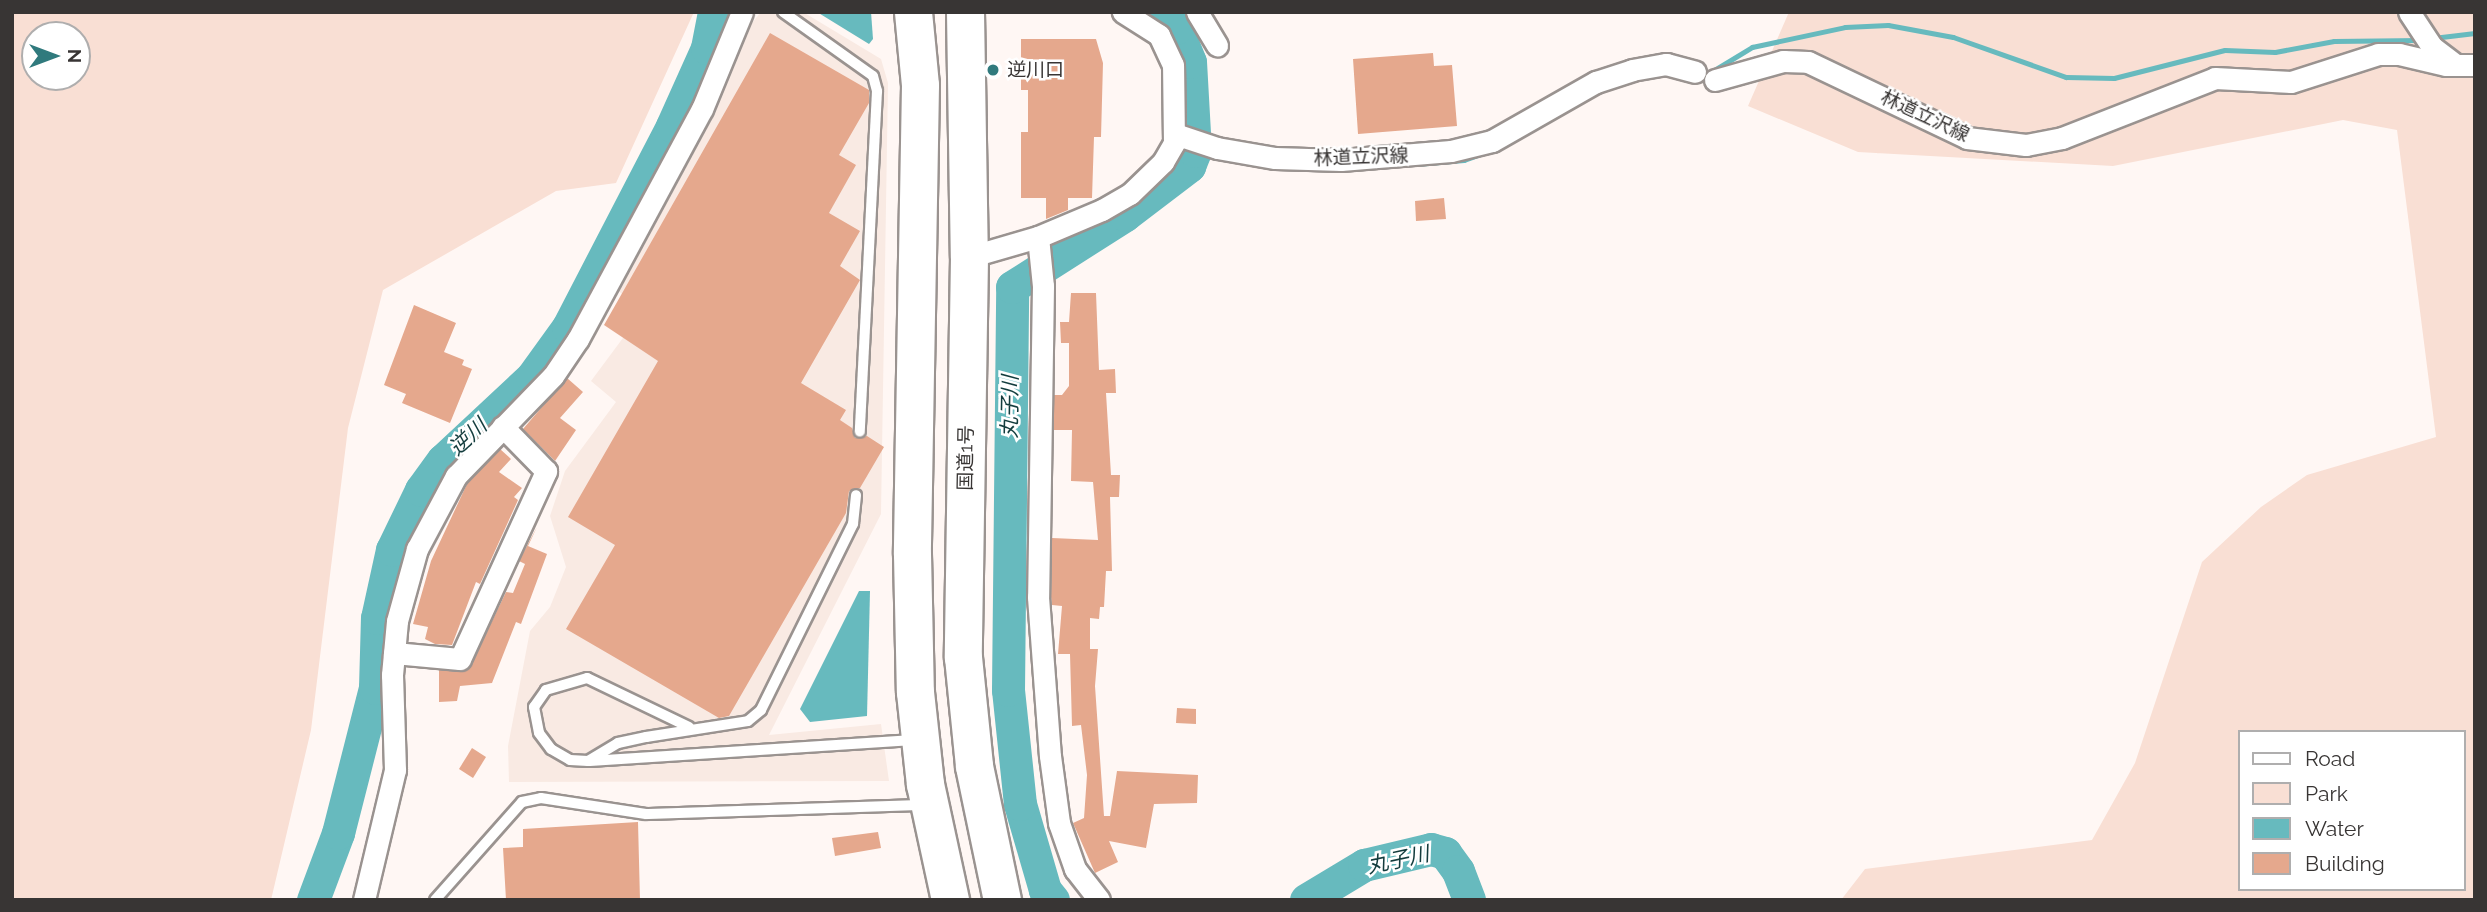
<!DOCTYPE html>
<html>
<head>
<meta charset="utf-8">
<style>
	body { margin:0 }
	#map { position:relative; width:2487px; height:912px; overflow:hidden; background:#fff7f4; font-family:Raleway,"Noto Sans JP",sans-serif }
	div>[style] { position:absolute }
	.built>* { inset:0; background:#f9eae3 }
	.green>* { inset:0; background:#f9dfd4 }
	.water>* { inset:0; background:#67babe }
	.stream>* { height:5px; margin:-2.5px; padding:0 2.5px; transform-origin:2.5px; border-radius:2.5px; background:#67babe }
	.river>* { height:33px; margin:-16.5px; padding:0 16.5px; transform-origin:16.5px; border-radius:16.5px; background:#67babe }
	.building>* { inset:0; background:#e5a88d }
	.roads { filter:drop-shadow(2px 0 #9a9390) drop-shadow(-2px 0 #9a9390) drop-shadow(0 2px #9a9390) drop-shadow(0 -2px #9a9390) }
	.service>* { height:10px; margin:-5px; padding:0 5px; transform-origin:5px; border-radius:5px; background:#fff }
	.minor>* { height:21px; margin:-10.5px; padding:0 10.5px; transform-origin:10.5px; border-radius:10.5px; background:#fff }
	.trunk>* { height:37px; margin:-18.5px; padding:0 18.5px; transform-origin:18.5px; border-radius:18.5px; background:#fff }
	.dots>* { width:19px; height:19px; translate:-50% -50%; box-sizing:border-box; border:4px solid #fff; border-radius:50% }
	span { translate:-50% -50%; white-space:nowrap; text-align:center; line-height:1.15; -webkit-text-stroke:5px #fff; paint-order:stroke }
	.poi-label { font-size:19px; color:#383534 }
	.left { translate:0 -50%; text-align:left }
	.street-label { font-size:19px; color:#383534 }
	.water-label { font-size:21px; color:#133c3d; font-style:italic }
	.frame { position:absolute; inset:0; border:14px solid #383534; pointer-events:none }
	.legend { position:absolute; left:2238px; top:730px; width:228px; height:161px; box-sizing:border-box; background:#fff; border:2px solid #afaeae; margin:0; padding:9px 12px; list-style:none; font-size:21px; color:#383534 }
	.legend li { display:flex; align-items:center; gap:14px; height:35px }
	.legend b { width:35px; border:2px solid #afaeae }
	.north { position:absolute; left:21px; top:21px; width:70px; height:70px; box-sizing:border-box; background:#fff; border:2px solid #afaeae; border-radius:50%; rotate:90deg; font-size:19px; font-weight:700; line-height:28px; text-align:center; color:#383534 }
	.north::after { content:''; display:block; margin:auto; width:24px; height:32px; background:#307a7d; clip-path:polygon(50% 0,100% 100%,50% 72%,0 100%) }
</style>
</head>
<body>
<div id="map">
	<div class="built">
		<div style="clip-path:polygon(761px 12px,803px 12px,881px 59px,888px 83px,881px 514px,769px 735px,881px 724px,889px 781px,509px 782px,508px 746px,530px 631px,550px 607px,566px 567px,550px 516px,565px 471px,616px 402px,591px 381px,643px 311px,616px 289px,713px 113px,743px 34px)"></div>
	</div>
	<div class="green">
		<div style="clip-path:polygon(evenodd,12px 12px,694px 12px,616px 183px,556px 191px,383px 290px,348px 428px,311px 730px,271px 900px,12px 900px,12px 12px,35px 35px,77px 35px,77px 77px,35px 77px,35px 35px)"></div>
		<div style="clip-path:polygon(evenodd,1789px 12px,2475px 12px,2475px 900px,1841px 900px,1865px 869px,2092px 840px,2135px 763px,2202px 562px,2261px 507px,2307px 475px,2436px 437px,2397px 130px,2343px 120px,2113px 166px,1858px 152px,1748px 106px,1789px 12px,2240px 732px,2464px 732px,2464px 889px,2240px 889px,2240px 732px)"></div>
	</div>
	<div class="water">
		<div style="clip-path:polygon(817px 12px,871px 12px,873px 39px,869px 44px)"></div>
		<div style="clip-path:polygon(859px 591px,870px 591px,867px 716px,810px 722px,800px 709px)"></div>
	</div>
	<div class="stream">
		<div style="left:2433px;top:38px;width:42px;rotate:-6.8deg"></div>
		<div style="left:1701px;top:78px;width:60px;rotate:-31.3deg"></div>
		<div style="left:1752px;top:47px;width:95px;rotate:-12.1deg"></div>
		<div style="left:1845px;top:27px;width:43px;rotate:-2.7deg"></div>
		<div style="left:1888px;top:25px;width:66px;rotate:10.5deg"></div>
		<div style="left:1953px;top:37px;width:120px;rotate:19.5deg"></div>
		<div style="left:2066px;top:77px;width:48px;rotate:1.2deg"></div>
		<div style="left:2114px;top:78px;width:114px;rotate:-14.2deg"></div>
		<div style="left:2225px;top:50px;width:50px;rotate:2.3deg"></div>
		<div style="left:2275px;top:52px;width:60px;rotate:-10.6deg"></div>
		<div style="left:2334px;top:41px;width:86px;rotate:-0.7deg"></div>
		<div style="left:1417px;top:164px;width:47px;rotate:-4.9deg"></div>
		<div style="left:1464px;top:160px;width:23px;rotate:-20deg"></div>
		<div style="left:1271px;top:167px;width:35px;rotate:3deg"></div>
	</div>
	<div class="river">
		<div style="left:313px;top:900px;width:72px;rotate:-69.5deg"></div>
		<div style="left:338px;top:833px;width:150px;rotate:-75.7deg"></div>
		<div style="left:375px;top:688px;width:70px;rotate:-88.4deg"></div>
		<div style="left:377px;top:618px;width:70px;rotate:-77.6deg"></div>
		<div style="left:392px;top:550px;width:67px;rotate:-64.2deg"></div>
		<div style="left:421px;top:490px;width:37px;rotate:-54deg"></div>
		<div style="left:443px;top:460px;width:122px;rotate:-43deg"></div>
		<div style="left:532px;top:377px;width:62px;rotate:-54.2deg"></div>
		<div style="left:568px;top:327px;width:226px;rotate:-62.6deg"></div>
		<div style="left:672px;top:126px;width:85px;rotate:-65.8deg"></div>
		<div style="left:707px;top:48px;width:37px;rotate:-79deg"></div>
		<div style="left:1053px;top:900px;width:13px;rotate:-129deg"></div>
		<div style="left:1045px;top:890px;width:90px;rotate:-106.2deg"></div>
		<div style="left:1020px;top:804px;width:115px;rotate:-96deg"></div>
		<div style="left:1008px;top:690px;width:403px;rotate:-89.4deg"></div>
		<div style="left:1012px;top:287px;width:134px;rotate:-32.5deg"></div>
		<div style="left:1125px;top:215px;width:81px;rotate:-37.4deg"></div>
		<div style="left:1189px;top:166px;width:16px;rotate:-68deg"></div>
		<div style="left:1195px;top:151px;width:89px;rotate:-93.2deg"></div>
		<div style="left:1190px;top:62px;width:37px;rotate:-112deg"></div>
		<div style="left:1176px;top:28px;width:24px;rotate:-138deg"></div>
		<div style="left:1306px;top:900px;width:68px;rotate:-31.1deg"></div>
		<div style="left:1364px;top:865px;width:69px;rotate:-13.4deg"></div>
		<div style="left:1431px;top:849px;width:15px;rotate:16deg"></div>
		<div style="left:1445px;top:853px;width:22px;rotate:54deg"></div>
		<div style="left:1458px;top:871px;width:31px;rotate:69deg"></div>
	</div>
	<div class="building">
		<div style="clip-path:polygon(770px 33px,869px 90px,869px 103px,839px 155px,856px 165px,829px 213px,860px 231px,840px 266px,860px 280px,801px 383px,846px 410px,840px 420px,852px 428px,855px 438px,867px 436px,884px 447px,860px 488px,849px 491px,846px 513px,729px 716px,719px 718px,566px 629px,615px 545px,568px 517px,658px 361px,604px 325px)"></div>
		<div style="clip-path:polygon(1021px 39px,1096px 39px,1103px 63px,1101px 137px,1094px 137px,1092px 198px,1068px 198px,1068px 210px,1046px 219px,1046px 198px,1021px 198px,1021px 132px,1028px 132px,1028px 90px,1021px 90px)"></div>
		<div style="clip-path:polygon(1433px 53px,1434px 66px,1452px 65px,1457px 126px,1358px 134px,1353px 59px)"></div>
		<div style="clip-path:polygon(1444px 198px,1446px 219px,1416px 221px,1415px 201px)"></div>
		<div style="clip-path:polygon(1071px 293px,1096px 293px,1099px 370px,1115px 369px,1116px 393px,1106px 393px,1111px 475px,1120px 475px,1119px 497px,1110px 497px,1112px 571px,1106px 571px,1104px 607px,1100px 607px,1099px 619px,1090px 618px,1090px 649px,1098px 649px,1095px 686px,1104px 816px,1110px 816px,1117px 771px,1198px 775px,1197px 803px,1154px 804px,1146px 848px,1109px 841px,1118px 862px,1095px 873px,1073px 823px,1084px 818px,1087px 775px,1081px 725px,1072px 726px,1070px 654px,1058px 654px,1062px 606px,1052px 605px,1051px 597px,1052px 538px,1098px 540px,1093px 482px,1071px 481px,1072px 430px,1054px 430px,1054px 395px,1062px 395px,1069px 386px,1069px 343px,1061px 343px,1060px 322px,1069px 322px)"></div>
		<div style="clip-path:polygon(414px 305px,456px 323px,444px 352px,464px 360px,462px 365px,472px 369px,450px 423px,402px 403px,406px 394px,384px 385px)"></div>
		<div style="clip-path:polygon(567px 378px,583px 392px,560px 418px,576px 430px,555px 461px,523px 429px)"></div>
		<div style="clip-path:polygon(500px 449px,511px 459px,499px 472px,522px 488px,514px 497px,518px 500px,480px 584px,476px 582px,452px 645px,435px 644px,425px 639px,428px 627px,413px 624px,431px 561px,467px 484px)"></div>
		<div style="clip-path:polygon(537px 527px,528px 546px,547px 554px,521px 624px,516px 622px,492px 683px,460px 686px,457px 701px,439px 702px,439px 670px,460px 672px,471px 665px,506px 592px,513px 593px,525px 564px,519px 561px)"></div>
		<div style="clip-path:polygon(1177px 708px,1196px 709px,1196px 724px,1176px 723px)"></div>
		<div style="clip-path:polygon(472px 748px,486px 757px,473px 778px,459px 769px)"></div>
		<div style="clip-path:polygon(638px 822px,640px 900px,506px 900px,503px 848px,523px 847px,523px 829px)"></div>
		<div style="clip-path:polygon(878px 832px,881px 848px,835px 856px,832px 838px)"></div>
	</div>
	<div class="roads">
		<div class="service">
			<div style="left:783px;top:12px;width:110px;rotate:35.4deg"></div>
			<div style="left:873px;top:76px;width:16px;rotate:75deg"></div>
			<div style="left:877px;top:91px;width:341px;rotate:92.9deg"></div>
			<div style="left:689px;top:727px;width:113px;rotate:-154.3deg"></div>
			<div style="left:587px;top:678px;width:43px;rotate:163.7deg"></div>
			<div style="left:546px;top:690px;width:21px;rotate:125deg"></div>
			<div style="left:534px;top:707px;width:26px;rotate:79deg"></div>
			<div style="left:539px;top:733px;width:20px;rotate:53deg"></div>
			<div style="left:551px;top:749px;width:22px;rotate:30deg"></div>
			<div style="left:570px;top:760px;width:18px;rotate:3deg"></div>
			<div style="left:588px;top:761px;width:35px;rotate:-31deg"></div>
			<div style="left:618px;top:743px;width:29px;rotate:-12deg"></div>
			<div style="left:646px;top:737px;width:103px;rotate:-8.9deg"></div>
			<div style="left:748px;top:721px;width:17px;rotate:-40deg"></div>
			<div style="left:761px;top:710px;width:208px;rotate:-63.7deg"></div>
			<div style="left:853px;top:524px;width:29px;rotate:-84deg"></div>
			<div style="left:590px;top:761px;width:324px;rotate:-3.7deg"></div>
			<div style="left:435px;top:900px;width:131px;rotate:-48.4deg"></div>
			<div style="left:522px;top:802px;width:19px;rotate:-12deg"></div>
			<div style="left:541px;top:798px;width:106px;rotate:8.7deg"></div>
			<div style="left:646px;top:814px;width:276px;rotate:-1.9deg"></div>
		</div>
		<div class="minor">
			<div style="left:1197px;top:12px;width:39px;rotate:59deg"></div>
			<div style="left:2409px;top:12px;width:42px;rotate:56.7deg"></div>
			<div style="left:2432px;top:47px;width:26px;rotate:37deg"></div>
			<div style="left:1715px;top:80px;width:71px;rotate:-15.6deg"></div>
			<div style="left:1783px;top:61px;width:25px;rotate:2deg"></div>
			<div style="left:1808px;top:62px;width:176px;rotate:25.5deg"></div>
			<div style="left:1967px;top:138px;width:59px;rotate:6.8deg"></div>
			<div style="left:2026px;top:145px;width:37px;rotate:-11deg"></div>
			<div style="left:2062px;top:138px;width:164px;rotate:-21.4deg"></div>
			<div style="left:2215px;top:78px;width:76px;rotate:3deg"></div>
			<div style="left:2291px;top:82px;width:91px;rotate:-17.8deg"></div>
			<div style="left:2378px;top:54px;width:21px"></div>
			<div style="left:2399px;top:54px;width:48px;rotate:13.2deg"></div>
			<div style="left:2446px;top:65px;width:29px"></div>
			<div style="left:1175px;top:134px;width:44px;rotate:18.4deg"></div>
			<div style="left:1217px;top:148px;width:59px;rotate:9.8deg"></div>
			<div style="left:1275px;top:158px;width:66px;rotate:1.7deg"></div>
			<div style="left:1341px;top:160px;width:110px;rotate:-4.7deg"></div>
			<div style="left:1451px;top:151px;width:42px;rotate:-13.7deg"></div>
			<div style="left:1492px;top:141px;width:120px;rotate:-29.6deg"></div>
			<div style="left:1596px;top:82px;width:38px;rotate:-18deg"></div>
			<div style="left:1632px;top:70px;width:35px;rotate:-10deg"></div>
			<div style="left:1666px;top:64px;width:30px;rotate:15deg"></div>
			<div style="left:1038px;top:237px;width:49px;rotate:84.2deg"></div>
			<div style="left:1043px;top:286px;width:311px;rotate:90.9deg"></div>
			<div style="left:1038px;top:597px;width:159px;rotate:85.7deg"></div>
			<div style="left:1050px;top:756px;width:68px;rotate:82.3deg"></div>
			<div style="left:1059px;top:823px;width:49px;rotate:70.8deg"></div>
			<div style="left:1075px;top:869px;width:39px;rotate:52deg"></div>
			<div style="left:969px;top:257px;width:72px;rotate:-16.2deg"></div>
			<div style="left:1038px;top:237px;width:69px;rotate:-22.9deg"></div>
			<div style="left:1102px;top:210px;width:32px;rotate:-30deg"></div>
			<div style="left:1130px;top:194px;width:46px;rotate:-44.1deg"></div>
			<div style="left:1163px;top:162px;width:22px;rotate:-60deg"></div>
			<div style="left:1174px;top:143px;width:78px;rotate:-90.7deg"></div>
			<div style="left:1173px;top:65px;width:33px;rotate:-115deg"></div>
			<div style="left:1159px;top:35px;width:43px;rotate:-147.4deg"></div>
			<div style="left:394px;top:653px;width:66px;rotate:5.2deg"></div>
			<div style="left:460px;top:659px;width:207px;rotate:-65.4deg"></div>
			<div style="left:546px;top:471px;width:62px;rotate:-134.3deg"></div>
			<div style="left:364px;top:900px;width:134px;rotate:-76.6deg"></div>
			<div style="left:395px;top:770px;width:95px;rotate:-91.8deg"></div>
			<div style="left:392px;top:675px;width:54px;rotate:-84.7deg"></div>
			<div style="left:397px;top:621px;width:75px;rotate:-74.5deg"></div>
			<div style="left:417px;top:549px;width:83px;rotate:-61.9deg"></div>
			<div style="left:456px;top:476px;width:139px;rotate:-45.9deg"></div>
			<div style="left:553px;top:376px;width:45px;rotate:-56deg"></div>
			<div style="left:578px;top:339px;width:261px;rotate:-61.7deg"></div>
			<div style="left:702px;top:109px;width:105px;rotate:-67.6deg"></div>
		</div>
		<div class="trunk">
			<div style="left:913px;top:12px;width:73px;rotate:84.5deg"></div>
			<div style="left:920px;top:85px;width:469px;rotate:91deg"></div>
			<div style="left:912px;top:554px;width:138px;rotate:88.8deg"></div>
			<div style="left:915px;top:692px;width:93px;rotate:83.8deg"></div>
			<div style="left:925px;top:784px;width:119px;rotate:77.8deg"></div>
			<div style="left:965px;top:12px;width:245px;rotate:89.1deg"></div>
			<div style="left:969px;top:257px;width:400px;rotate:90.9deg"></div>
			<div style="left:963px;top:657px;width:110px;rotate:84.2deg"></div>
			<div style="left:974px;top:766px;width:137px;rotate:78.2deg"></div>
		</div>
	</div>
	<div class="dots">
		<div style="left:993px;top:70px;background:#307a7d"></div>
	</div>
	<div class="poi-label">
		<span class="left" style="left:1007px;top:70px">逆川口</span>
	</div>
	<div class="street-label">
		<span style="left:1925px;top:116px;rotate:25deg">林道立沢線</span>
		<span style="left:1361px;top:157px;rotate:-2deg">林道立沢線</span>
		<span style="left:966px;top:458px;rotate:-89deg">国道1号</span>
	</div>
	<div class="water-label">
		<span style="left:1010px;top:407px;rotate:-89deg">丸子川</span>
		<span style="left:468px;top:437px;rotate:-43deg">逆川</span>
		<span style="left:1398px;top:860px;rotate:-12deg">丸子川</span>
	</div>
	<div class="frame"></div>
	<ul class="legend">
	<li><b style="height:9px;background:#fff"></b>Road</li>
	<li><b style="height:19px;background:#f9dfd4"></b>Park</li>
	<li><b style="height:19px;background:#67babe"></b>Water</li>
	<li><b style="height:19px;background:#e5a88d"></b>Building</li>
	</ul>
	<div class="north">N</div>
</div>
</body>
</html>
